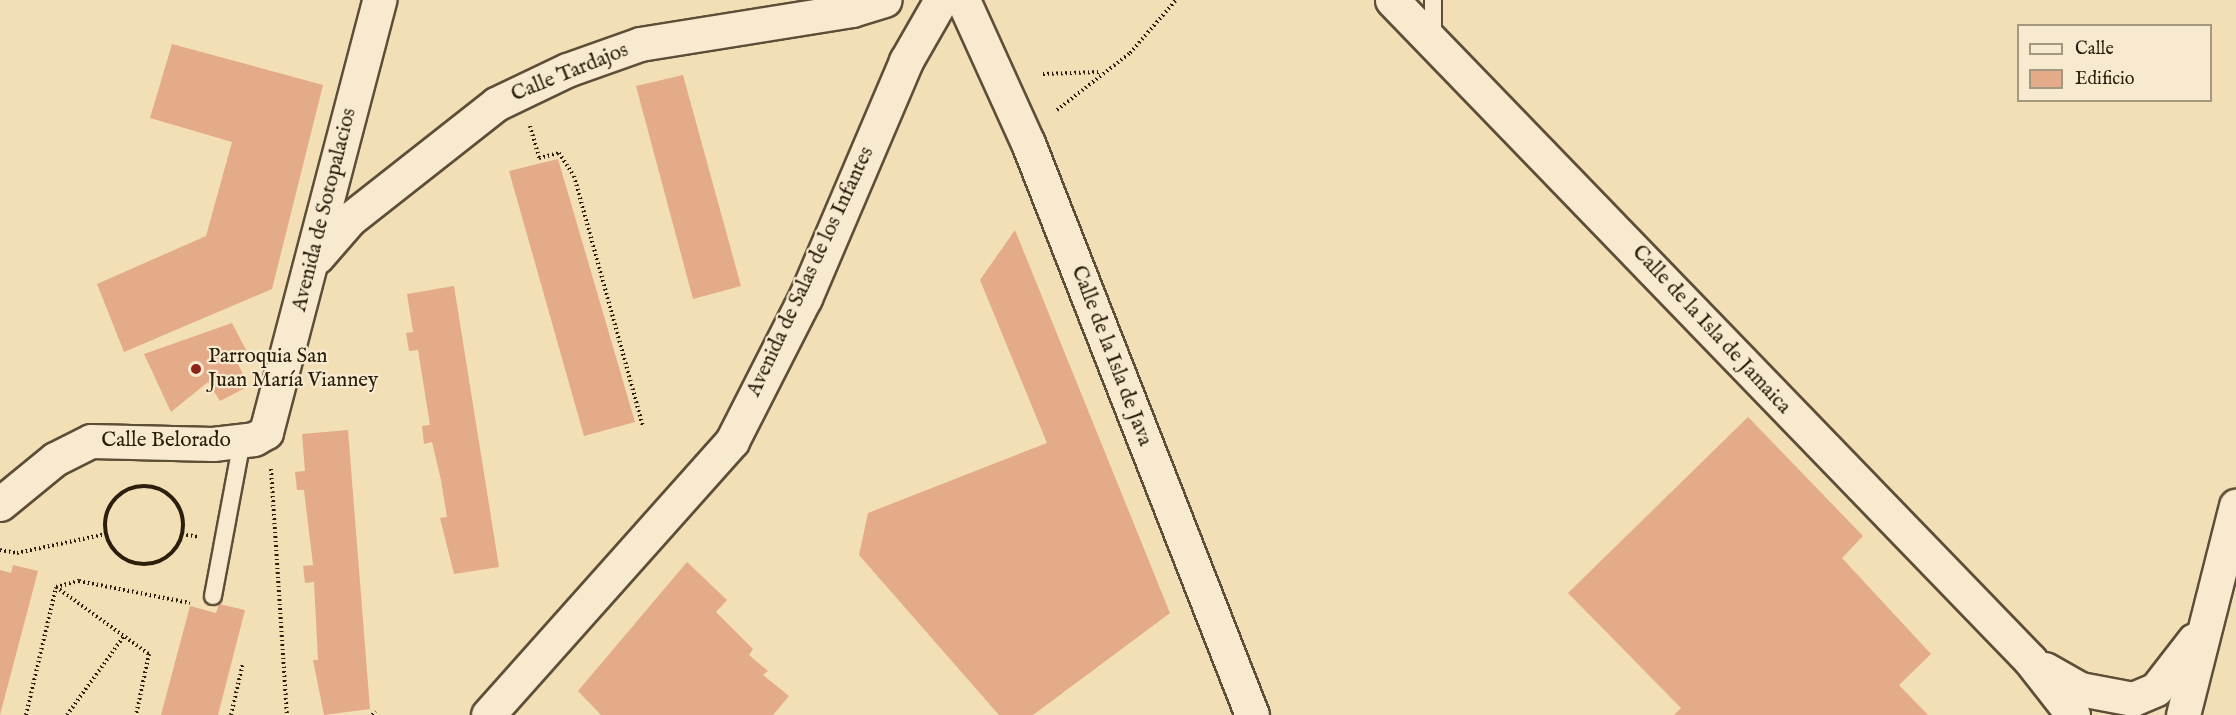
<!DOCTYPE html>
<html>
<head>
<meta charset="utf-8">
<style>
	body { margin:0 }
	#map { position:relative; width:2236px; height:715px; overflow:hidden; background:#f3dfb5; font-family:"IM FELL English",serif }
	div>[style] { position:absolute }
	.building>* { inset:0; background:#e3ab87 }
	.path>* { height:4px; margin-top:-2px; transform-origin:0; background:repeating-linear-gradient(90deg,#2b1e0d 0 1.5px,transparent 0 4.5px) }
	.path>.ring { margin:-2px; padding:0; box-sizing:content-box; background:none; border:4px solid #2b1e0d; border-radius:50% }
	.roads { filter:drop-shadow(2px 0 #5d4e37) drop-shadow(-2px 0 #5d4e37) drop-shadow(0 2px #5d4e37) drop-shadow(0 -2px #5d4e37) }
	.service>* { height:16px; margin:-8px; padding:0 8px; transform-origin:8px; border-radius:8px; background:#f7eacf }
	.minor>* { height:33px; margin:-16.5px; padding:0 16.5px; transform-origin:16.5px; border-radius:16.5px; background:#f7eacf }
	.dots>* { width:16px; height:16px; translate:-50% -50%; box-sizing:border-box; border:3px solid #f7eacf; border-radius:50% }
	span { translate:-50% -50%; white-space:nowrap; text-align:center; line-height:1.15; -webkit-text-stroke:4.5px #f7eacf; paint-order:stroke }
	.street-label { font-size:21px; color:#2b1e0d }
	.poi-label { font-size:21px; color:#2b1e0d }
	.left { translate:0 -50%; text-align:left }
	.legend { position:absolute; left:2017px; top:24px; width:195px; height:78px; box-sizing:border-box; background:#f7eacf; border:2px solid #a59881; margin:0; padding:8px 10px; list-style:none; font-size:18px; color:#2b1e0d }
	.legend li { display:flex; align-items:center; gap:12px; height:30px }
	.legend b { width:30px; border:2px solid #a59881 }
</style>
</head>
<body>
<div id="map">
	<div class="building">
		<div style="clip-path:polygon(172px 44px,323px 85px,272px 289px,124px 352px,97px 284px,206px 236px,232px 142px,150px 118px)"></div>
		<div style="clip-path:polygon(683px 75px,741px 286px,693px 299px,636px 86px)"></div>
		<div style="clip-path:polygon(558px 159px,635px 422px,584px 436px,509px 171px)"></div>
		<div style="clip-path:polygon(1015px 230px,1170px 613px,1033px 715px,999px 715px,859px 555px,868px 513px,1047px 443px,980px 280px)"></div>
		<div style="clip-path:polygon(454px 286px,499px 567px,454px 574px,440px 518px,447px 517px,441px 480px,432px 442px,424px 444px,422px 426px,430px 425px,418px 350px,409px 351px,406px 333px,413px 332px,407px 294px)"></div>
		<div style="clip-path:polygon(232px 323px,246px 350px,234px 356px,249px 386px,220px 401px,208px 382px,171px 412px,144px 354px)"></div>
		<div style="clip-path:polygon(1748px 417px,1863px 536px,1842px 558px,1931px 654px,1899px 685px,1928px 715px,1674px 715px,1681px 708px,1568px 593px)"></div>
		<div style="clip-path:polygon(348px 430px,370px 709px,324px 715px,313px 660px,318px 660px,314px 582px,305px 583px,303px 566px,313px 565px,304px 490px,297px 490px,295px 472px,305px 471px,302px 434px)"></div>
		<div style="clip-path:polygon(687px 562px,727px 600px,716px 612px,753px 649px,749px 655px,768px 671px,763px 675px,789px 696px,773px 715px,601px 715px,578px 691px)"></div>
		<div style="clip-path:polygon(13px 565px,38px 571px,0 715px,0 570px,11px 573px)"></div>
		<div style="clip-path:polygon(219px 604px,245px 610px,218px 715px,161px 715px,190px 606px,216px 613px)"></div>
	</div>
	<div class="path">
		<div style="left:1043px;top:74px;width:56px;rotate:-2deg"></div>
		<div style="left:1057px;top:110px;width:93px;rotate:-38deg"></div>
		<div style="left:1130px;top:53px;width:70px;rotate:-49deg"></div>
		<div style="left:530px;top:126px;width:33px;rotate:74deg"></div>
		<div style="left:539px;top:158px;width:21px;rotate:-14deg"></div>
		<div style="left:559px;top:153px;width:27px;rotate:57deg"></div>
		<div style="left:574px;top:176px;width:260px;rotate:74.6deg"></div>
		<div style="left:271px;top:469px;width:247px;rotate:86.3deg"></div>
		<div class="ring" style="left:105px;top:486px;width:74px;height:74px"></div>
		<div style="left:182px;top:534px;width:17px;rotate:10deg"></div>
		<div style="left:0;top:550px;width:17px;rotate:10deg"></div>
		<div style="left:17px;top:553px;width:91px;rotate:-12.1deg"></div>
		<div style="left:56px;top:587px;width:115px;rotate:35.8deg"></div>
		<div style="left:149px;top:654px;width:62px;rotate:102deg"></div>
		<div style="left:26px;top:715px;width:131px;rotate:-76.8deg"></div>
		<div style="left:56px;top:587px;width:24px;rotate:-15deg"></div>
		<div style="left:79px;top:581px;width:113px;rotate:11.2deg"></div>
		<div style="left:67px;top:715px;width:97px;rotate:-54.2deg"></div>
		<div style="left:231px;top:715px;width:53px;rotate:-77deg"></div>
		<div style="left:372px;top:715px;width:5px;rotate:-37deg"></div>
	</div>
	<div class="roads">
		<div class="service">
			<div style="left:1433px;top:0;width:41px;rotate:90deg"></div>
			<div style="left:213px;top:596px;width:158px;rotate:-79.4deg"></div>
		</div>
		<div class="minor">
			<div style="left:963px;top:0;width:157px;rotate:65.6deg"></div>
			<div style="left:1028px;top:143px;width:614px;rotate:68.61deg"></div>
			<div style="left:1392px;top:0;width:918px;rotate:45.97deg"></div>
			<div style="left:2030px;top:660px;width:70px;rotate:52deg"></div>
			<div style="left:317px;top:257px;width:50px;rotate:-49deg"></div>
			<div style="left:350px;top:219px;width:186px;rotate:-38.2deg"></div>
			<div style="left:496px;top:104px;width:79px;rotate:-25.6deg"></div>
			<div style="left:567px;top:70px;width:77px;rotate:-19.6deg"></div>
			<div style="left:640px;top:44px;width:215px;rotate:-9.1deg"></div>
			<div style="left:852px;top:10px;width:34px;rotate:-17deg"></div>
			<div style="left:0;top:504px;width:71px;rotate:-39.3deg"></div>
			<div style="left:55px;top:459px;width:40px;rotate:-26.6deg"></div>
			<div style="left:91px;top:441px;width:122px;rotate:1.4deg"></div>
			<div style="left:213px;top:444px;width:41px;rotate:-7deg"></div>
			<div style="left:254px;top:439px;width:14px;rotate:-30deg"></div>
			<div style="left:266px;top:432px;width:447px;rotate:-75.3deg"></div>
			<div style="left:2045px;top:669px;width:40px;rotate:29.7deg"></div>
			<div style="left:2080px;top:689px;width:54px;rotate:10.7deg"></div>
			<div style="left:2133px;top:699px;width:25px;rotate:-23deg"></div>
			<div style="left:2156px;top:689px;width:62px;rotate:-52.2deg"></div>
			<div style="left:488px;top:715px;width:367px;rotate:-48.3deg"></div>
			<div style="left:732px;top:441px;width:161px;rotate:-63deg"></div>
			<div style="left:805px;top:298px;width:258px;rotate:-66.9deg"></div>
			<div style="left:906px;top:61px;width:70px;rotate:-60.2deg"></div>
			<div style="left:2183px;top:715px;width:216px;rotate:-75.8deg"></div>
		</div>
	</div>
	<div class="dots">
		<div style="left:196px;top:369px;background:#8f2418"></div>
	</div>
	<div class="street-label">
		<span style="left:570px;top:73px;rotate:-22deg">Calle Tardajos</span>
		<span style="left:325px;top:210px;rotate:-76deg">Avenida de Sotopalacios</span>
		<span style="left:811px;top:272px;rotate:-65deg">Avenida de Salas de los Infantes</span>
		<span style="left:1711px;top:330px;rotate:47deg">Calle de la Isla de Jamaica</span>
		<span style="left:1111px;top:356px;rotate:69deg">Calle de la Isla de Java</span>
		<span style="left:166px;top:441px">Calle Belorado</span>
	</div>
	<div class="poi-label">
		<span class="left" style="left:208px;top:369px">Parroquia San<br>Juan María Vianney</span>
	</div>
	<ul class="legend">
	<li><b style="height:8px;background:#f7eacf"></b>Calle</li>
	<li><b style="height:16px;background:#e3ab87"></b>Edificio</li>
	</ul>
</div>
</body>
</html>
